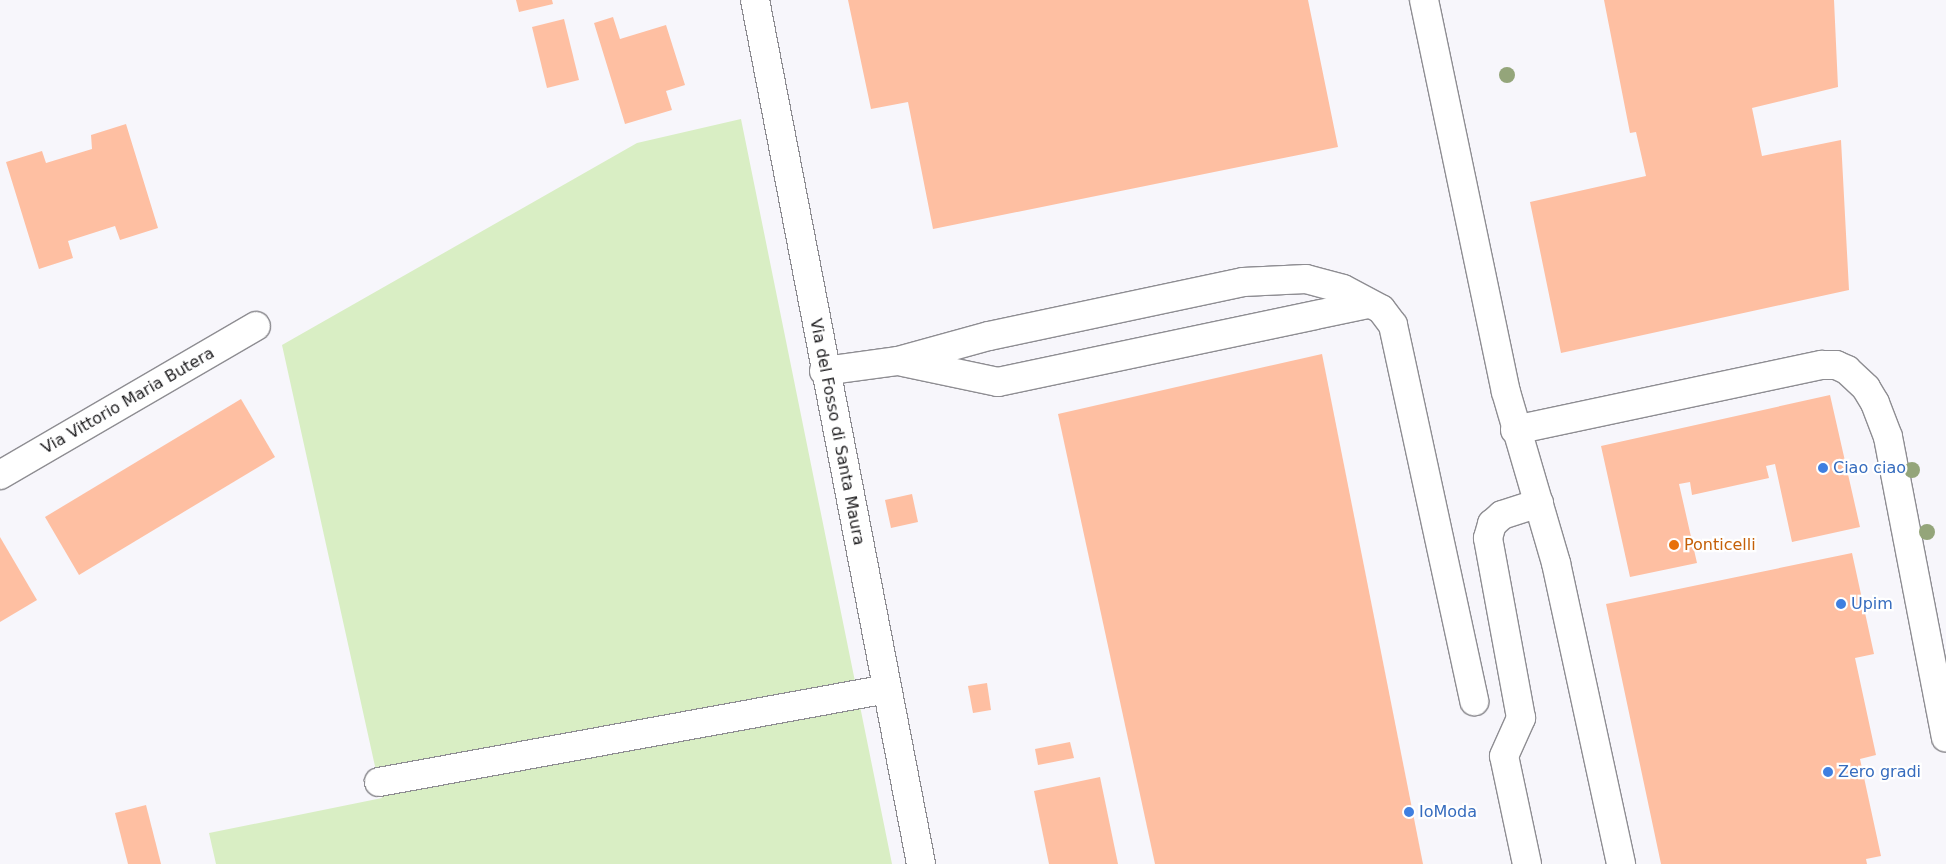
<!DOCTYPE html>
<html>
<head>
<meta charset="utf-8">
<style>
	body { margin:0 }
	#map { position:relative; width:1946px; height:864px; overflow:hidden; background:#f7f6fb; font-family:"DejaVu Sans",sans-serif }
	div>[style] { position:absolute }
	.green>* { inset:0; background:#d9eec4 }
	.building>* { inset:0; background:#febfa2 }
	.roads { filter:drop-shadow(1px 0 #8e8d92) drop-shadow(-1px 0 #8e8d92) drop-shadow(0 1px #8e8d92) drop-shadow(0 -1px #8e8d92) }
	.minor>* { height:28px; margin:-14px; padding:0 14px; transform-origin:14px; border-radius:14px; background:#fff }
	.trees>* { width:16px; height:16px; margin:-8px; border-radius:50%; background:#94a57a }
	.dots>* { width:14px; height:14px; translate:-50% -50%; box-sizing:border-box; border:2px solid #fff; border-radius:50% }
	span { translate:-50% -50%; white-space:nowrap; text-align:center; line-height:1.15; -webkit-text-stroke:4.5px #fff; paint-order:stroke }
	.street-label { font-size:16px; color:#1e1d1f }
	.shop-label { font-size:16px; color:#366cbe }
	.left { translate:0 -50%; text-align:left }
	.food-label { font-size:16px; color:#c56008 }
</style>
</head>
<body>
<div id="map">
	<div class="green">
		<div style="clip-path:polygon(741px 119px,892px 864px,216px 864px,209px 833px,382px 798px,282px 345px,637px 143px)"></div>
	</div>
	<div class="building">
		<div style="clip-path:polygon(516px 0,552px 0,553px 4px,519px 12px)"></div>
		<div style="clip-path:polygon(848px 0,1308px 0,1338px 147px,933px 229px,908px 102px,871px 109px)"></div>
		<div style="clip-path:polygon(1604px 0,1834px 0,1838px 87px,1752px 108px,1762px 156px,1841px 140px,1849px 290px,1561px 353px,1530px 202px,1646px 176px,1636px 132px,1630px 133px)"></div>
		<div style="clip-path:polygon(613px 17px,620px 39px,666px 25px,685px 85px,666px 91px,672px 110px,625px 124px,594px 23px)"></div>
		<div style="clip-path:polygon(564px 19px,579px 80px,547px 88px,532px 27px)"></div>
		<div style="clip-path:polygon(126px 124px,158px 228px,120px 240px,115px 226px,68px 241px,73px 258px,39px 269px,6px 162px,42px 151px,46px 163px,92px 149px,91px 135px)"></div>
		<div style="clip-path:polygon(1322px 354px,1423px 864px,1155px 864px,1058px 414px)"></div>
		<div style="clip-path:polygon(1830px 395px,1860px 527px,1792px 542px,1775px 464px,1766px 466px,1769px 478px,1692px 495px,1690px 482px,1679px 484px,1697px 563px,1630px 577px,1601px 446px)"></div>
		<div style="clip-path:polygon(241px 399px,275px 457px,79px 575px,45px 517px)"></div>
		<div style="clip-path:polygon(912px 494px,918px 522px,891px 528px,885px 500px)"></div>
		<div style="clip-path:polygon(0 537px,37px 600px,0 622px)"></div>
		<div style="clip-path:polygon(1852px 553px,1874px 654px,1855px 658px,1876px 755px,1860px 759px,1881px 856px,1866px 859px,1867px 864px,1661px 864px,1606px 604px)"></div>
		<div style="clip-path:polygon(987px 683px,991px 710px,973px 713px,968px 686px)"></div>
		<div style="clip-path:polygon(1070px 742px,1074px 758px,1038px 765px,1035px 749px)"></div>
		<div style="clip-path:polygon(1100px 777px,1118px 864px,1049px 864px,1034px 791px)"></div>
		<div style="clip-path:polygon(146px 805px,161px 864px,128px 864px,115px 813px)"></div>
	</div>
	<div class="roads">
		<div class="minor">
			<div style="left:755px;top:0;width:880px;rotate:79.12deg"></div>
			<div style="left:1424px;top:0;width:400px;rotate:78.2deg"></div>
			<div style="left:1506px;top:392px;width:178px;rotate:73.7deg"></div>
			<div style="left:1556px;top:563px;width:308px;rotate:77.8deg"></div>
			<div style="left:903px;top:362px;width:97px;rotate:11.9deg"></div>
			<div style="left:998px;top:382px;width:379px;rotate:-11.9deg"></div>
			<div style="left:824px;top:371px;width:75px;rotate:-7.7deg"></div>
			<div style="left:898px;top:361px;width:94px;rotate:-15.4deg"></div>
			<div style="left:989px;top:336px;width:260px;rotate:-12deg"></div>
			<div style="left:1243px;top:282px;width:63px;rotate:-2.7deg"></div>
			<div style="left:1306px;top:279px;width:38px;rotate:15deg"></div>
			<div style="left:1343px;top:289px;width:43px;rotate:27.8deg"></div>
			<div style="left:1381px;top:309px;width:20px;rotate:53deg"></div>
			<div style="left:1393px;top:325px;width:385px;rotate:77.8deg"></div>
			<div style="left:1515px;top:430px;width:314px;rotate:-12deg"></div>
			<div style="left:1822px;top:365px;width:14px"></div>
			<div style="left:1836px;top:365px;width:12px;rotate:24deg"></div>
			<div style="left:1847px;top:370px;width:26px;rotate:43deg"></div>
			<div style="left:1866px;top:388px;width:17px;rotate:59deg"></div>
			<div style="left:1875px;top:403px;width:36px;rotate:69deg"></div>
			<div style="left:1888px;top:437px;width:306px;rotate:79.1deg"></div>
			<div style="left:0;top:475px;width:296px;rotate:-30.2deg"></div>
			<div style="left:379px;top:782px;width:516px;rotate:-10.37deg"></div>
			<div style="left:1527px;top:864px;width:110px;rotate:-102deg"></div>
			<div style="left:1504px;top:756px;width:42px;rotate:-65.9deg"></div>
			<div style="left:1521px;top:718px;width:183px;rotate:-100.4deg"></div>
			<div style="left:1488px;top:538px;width:15px;rotate:-74deg"></div>
			<div style="left:1492px;top:524px;width:13px;rotate:-42deg"></div>
			<div style="left:1502px;top:515px;width:39px;rotate:-18deg"></div>
		</div>
	</div>
	<div class="trees">
		<div style="left:1507px;top:75px"></div>
		<div style="left:1912px;top:470px"></div>
		<div style="left:1927px;top:532px"></div>
	</div>
	<div class="dots">
		<div style="left:1823px;top:468px;background:#3f7fe0"></div>
		<div style="left:1674px;top:545px;background:#e8710a"></div>
		<div style="left:1841px;top:604px;background:#3f7fe0"></div>
		<div style="left:1828px;top:772px;background:#3f7fe0"></div>
		<div style="left:1409px;top:812px;background:#3f7fe0"></div>
	</div>
	<div class="street-label">
		<span style="left:128px;top:401px;rotate:-30deg">Via Vittorio Maria Butera</span>
		<span style="left:837px;top:432px;rotate:79deg">Via del Fosso di Santa Maura</span>
	</div>
	<div class="shop-label">
		<span class="left" style="left:1833px;top:468px">Ciao ciao</span>
		<span class="left" style="left:1851px;top:604px">Upim</span>
		<span class="left" style="left:1838px;top:772px">Zero gradi</span>
		<span class="left" style="left:1419px;top:812px">IoModa</span>
	</div>
	<div class="food-label">
		<span class="left" style="left:1684px;top:545px">Ponticelli</span>
	</div>
</div>
</body>
</html>
